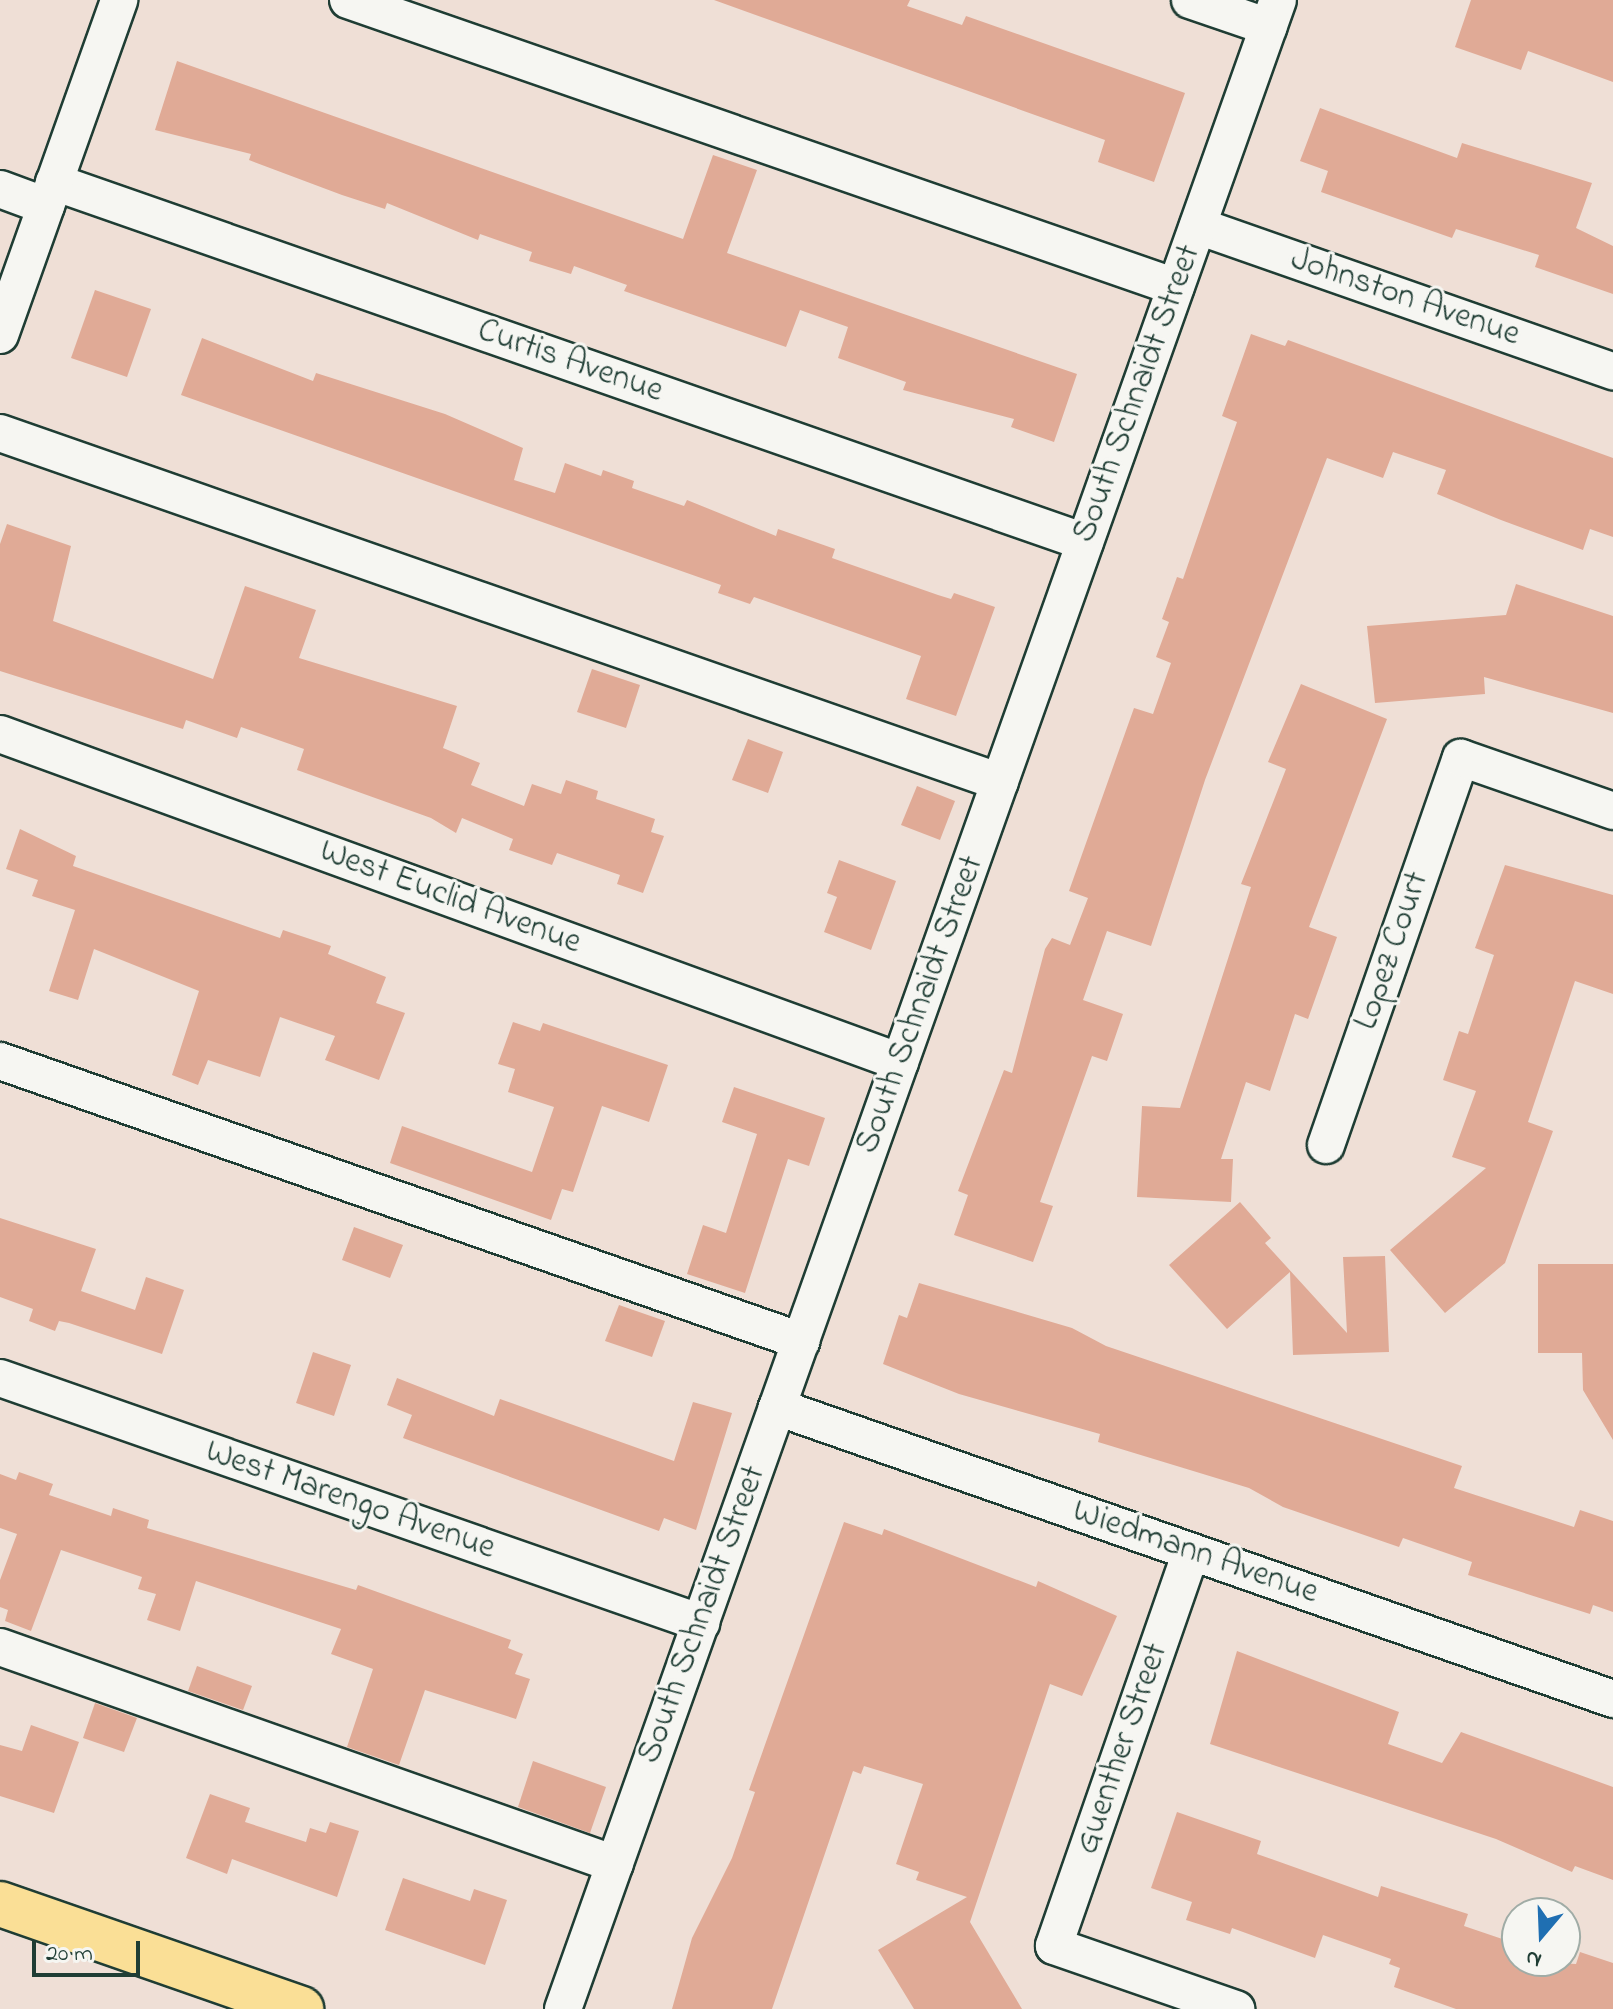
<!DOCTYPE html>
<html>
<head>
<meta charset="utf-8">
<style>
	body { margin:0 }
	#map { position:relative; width:1613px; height:2009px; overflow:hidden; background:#efdfd6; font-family:"Indie Flower",sans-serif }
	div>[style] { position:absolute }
	.building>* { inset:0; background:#e0aa96 }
	.roads { filter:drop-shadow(2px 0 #1f3d34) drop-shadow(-2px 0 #1f3d34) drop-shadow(0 2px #1f3d34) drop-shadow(0 -2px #1f3d34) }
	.minor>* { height:36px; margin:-18px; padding:0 18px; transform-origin:18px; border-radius:18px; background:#f6f6f2 }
	.major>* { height:44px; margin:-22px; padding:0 22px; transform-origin:22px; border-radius:22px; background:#fadf96 }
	span { translate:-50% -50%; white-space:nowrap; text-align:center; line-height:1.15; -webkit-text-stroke:6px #f6f6f2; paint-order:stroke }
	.street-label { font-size:34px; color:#1f3d34 }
	.north { position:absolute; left:1501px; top:1897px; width:80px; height:80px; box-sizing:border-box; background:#f6f6f2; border:2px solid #a0aca6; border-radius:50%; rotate:199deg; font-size:22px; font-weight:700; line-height:32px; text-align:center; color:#1f3d34 }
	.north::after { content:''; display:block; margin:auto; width:28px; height:36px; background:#1f6fb2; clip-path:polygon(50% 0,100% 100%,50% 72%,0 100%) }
	.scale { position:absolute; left:32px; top:1941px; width:108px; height:36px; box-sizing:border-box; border:4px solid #1f3d34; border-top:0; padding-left:10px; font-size:24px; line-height:28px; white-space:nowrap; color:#1f3d34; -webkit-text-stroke:6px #f6f6f2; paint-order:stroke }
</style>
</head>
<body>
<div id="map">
	<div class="building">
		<div style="clip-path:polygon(714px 0,910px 0,907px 6px,962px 25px,966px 16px,1185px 93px,1154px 182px,1098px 162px,1105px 140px)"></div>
		<div style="clip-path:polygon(1471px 0,1613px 0,1613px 82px,1528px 51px,1521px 70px,1455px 47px)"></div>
		<div style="clip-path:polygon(177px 61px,683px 239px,713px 155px,757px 170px,727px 253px,1077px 374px,1054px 442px,1011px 427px,1014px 419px,903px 390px,906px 382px,838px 358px,848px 327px,800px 310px,786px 347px,624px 291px,627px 285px,574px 266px,571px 274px,529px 261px,532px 252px,480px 234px,478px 240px,387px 203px,385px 209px,342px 195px,249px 160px,251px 154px,155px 130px)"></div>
		<div style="clip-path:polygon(1320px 108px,1457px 158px,1462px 143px,1592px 183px,1576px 228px,1613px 246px,1613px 294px,1535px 267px,1539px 255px,1456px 229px,1452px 238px,1321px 192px,1328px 171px,1300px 161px)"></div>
		<div style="clip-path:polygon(95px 290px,151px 309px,127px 377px,71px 358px)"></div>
		<div style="clip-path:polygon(1251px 334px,1285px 346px,1288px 340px,1613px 458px,1613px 537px,1590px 529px,1583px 550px,1501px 520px,1437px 494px,1446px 470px,1393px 452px,1383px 478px,1327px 458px,1205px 780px,1151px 946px,1107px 931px,1083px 1000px,1123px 1014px,1107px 1061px,1092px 1056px,1040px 1202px,1053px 1206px,1033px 1262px,954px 1235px,968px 1195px,958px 1191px,1004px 1070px,1012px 1073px,1045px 949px,1052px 938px,1070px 945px,1088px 898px,1069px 891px,1134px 708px,1153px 714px,1171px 663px,1156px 657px,1169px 622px,1162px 619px,1177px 577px,1183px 579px,1237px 422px,1222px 416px)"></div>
		<div style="clip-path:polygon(202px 338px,313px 381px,316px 373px,445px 414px,523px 448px,514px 480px,555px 493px,565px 463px,601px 476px,603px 470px,634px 481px,632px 488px,684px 506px,687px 500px,776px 536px,778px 529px,835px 549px,832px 558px,938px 595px,951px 599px,954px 593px,995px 607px,956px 716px,906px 699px,921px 656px,754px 597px,750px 604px,718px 593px,721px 585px,181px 395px)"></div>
		<div style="clip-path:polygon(7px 524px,71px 546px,53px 621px,213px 679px,245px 586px,316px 610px,299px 658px,457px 706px,443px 748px,480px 763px,471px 785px,524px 806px,532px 784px,561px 794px,566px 780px,598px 791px,596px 799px,655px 819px,651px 832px,664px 836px,643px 893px,617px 884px,620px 875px,557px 853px,552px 865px,509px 850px,513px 839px,462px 818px,456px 833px,431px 818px,297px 770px,304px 749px,241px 727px,237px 738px,186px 720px,183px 729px,0 671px,0 544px)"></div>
		<div style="clip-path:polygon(1516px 584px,1613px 616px,1613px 713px,1484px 677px,1485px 694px,1375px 703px,1367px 626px,1506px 615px)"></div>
		<div style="clip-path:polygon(592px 669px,640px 685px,626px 728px,577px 712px)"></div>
		<div style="clip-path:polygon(1301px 684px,1387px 719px,1309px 927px,1337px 937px,1308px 1019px,1295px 1014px,1270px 1091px,1246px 1082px,1221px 1159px,1233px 1159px,1231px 1202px,1137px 1197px,1142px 1106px,1180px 1108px,1251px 887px,1241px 884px,1286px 769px,1268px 762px)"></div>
		<div style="clip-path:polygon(748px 739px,783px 752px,768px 793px,732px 780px)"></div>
		<div style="clip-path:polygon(917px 786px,955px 801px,940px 840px,901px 825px)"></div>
		<div style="clip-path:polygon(20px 829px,76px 856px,73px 866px,280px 938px,283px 930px,331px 946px,328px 954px,386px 977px,376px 1003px,405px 1013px,379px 1080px,325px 1060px,335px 1036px,280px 1017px,260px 1077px,208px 1060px,198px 1085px,172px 1075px,199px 991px,94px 949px,78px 1000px,49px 991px,75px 910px,32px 896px,38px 880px,6px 869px)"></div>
		<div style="clip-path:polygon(839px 860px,896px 881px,871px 950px,824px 932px,837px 897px,827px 893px)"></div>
		<div style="clip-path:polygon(1505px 865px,1613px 895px,1613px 994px,1575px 981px,1528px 1122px,1553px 1131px,1505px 1263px,1445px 1313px,1390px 1250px,1486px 1168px,1452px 1157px,1476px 1091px,1443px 1080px,1459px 1031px,1468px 1034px,1494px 955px,1475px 948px)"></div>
		<div style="clip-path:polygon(513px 1022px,540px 1031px,543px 1023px,668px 1065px,649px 1122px,602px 1106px,573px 1192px,562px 1189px,551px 1220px,390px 1163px,402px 1126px,532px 1172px,554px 1107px,508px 1092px,515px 1069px,498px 1064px)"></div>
		<div style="clip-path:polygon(734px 1087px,825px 1118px,809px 1166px,788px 1159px,745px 1293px,687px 1274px,703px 1225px,726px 1233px,757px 1134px,722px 1122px)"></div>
		<div style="clip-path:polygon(1240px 1202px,1271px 1238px,1265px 1243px,1347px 1333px,1343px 1257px,1385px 1256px,1389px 1352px,1293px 1355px,1290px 1272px,1227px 1329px,1169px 1265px)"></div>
		<div style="clip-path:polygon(0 1218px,96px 1249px,81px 1291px,135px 1310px,146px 1277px,184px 1290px,162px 1354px,69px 1323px,59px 1321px,55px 1331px,29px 1321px,33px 1309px,0 1297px)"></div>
		<div style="clip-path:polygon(354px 1227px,403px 1245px,390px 1278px,342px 1260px)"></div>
		<div style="clip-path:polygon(1538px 1264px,1613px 1264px,1613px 1440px,1583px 1390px,1582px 1353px,1538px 1353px)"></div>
		<div style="clip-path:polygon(919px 1283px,1072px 1328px,1106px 1346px,1462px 1466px,1454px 1488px,1574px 1527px,1580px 1510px,1613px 1521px,1613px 1612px,1593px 1605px,1590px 1614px,1468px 1575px,1472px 1562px,1403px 1538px,1399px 1547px,1283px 1507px,1249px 1488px,1098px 1442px,1100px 1434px,959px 1394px,883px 1364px,899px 1315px,907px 1318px)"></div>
		<div style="clip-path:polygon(619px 1305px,665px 1321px,652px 1357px,605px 1341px)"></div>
		<div style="clip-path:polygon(313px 1352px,351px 1365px,334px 1416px,296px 1403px)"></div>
		<div style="clip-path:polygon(397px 1378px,494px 1416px,500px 1399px,674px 1461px,693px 1402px,732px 1413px,696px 1530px,664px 1518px,659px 1531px,403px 1438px,412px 1415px,387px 1405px)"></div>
		<div style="clip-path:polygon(19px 1472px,53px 1484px,49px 1495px,111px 1516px,113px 1508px,149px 1520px,147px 1528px,356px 1590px,358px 1585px,511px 1640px,508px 1648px,523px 1654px,515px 1674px,530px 1679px,516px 1719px,425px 1690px,399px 1765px,347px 1747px,373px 1669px,331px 1654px,341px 1629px,196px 1581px,180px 1631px,147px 1620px,156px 1594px,138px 1589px,142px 1577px,61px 1550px,31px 1631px,5px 1621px,8px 1610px,0 1607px,0 1580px,17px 1534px,0 1528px,0 1474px,16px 1480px)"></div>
		<div style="clip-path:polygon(844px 1522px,882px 1535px,884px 1529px,1036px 1587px,1038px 1581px,1117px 1616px,1082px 1696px,1050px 1684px,970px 1922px,1022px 2009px,914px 2009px,878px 1950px,967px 1897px,916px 1880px,919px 1872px,896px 1864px,923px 1784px,864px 1766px,861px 1774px,853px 1771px,772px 2009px,672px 2009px,692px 1938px,732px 1858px,755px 1792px,749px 1790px)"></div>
		<div style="clip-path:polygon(1237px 1651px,1399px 1712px,1388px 1744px,1442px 1763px,1461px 1732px,1613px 1787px,1613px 1880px,1575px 1866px,1572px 1872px,1496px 1839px,1210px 1744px)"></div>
		<div style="clip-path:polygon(197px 1666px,252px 1686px,243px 1710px,188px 1691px)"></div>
		<div style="clip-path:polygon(95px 1703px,137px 1718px,124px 1752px,83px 1738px)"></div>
		<div style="clip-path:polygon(31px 1725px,79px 1742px,54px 1813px,0 1796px,0 1745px,22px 1751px)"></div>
		<div style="clip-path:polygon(533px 1761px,606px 1787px,590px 1833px,518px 1807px)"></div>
		<div style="clip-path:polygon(210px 1794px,250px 1808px,245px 1822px,306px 1842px,310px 1828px,326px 1833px,330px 1822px,359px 1831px,337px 1897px,232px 1859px,227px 1874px,186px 1858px)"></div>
		<div style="clip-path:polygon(1177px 1812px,1261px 1841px,1257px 1854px,1378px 1897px,1381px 1886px,1468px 1914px,1464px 1926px,1517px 1944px,1517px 1961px,1576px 1964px,1580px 1952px,1613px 1963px,1613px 2009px,1456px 2009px,1394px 1987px,1400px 1968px,1389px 1964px,1391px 1959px,1323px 1935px,1315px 1958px,1232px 1928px,1230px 1934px,1186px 1920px,1192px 1902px,1151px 1888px)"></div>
		<div style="clip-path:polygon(403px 1878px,470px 1901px,474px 1889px,507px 1900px,485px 1965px,385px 1930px)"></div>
	</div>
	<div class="roads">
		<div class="minor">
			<div style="left:348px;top:0;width:876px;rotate:19.12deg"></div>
			<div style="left:1190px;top:0;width:83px;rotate:18.9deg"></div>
			<div style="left:54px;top:182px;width:1092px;rotate:19.25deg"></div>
			<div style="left:0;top:189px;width:49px;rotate:20.3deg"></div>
			<div style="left:1198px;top:226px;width:440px;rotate:19.3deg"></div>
			<div style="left:0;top:335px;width:356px;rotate:-70.4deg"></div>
			<div style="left:0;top:433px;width:1059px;rotate:19.24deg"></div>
			<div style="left:0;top:734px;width:958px;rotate:20.02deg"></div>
			<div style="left:0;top:1061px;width:849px;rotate:19.27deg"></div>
			<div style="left:1326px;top:1145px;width:410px;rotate:-70.8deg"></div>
			<div style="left:1461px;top:758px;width:161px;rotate:19.2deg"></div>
			<div style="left:0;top:1378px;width:743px;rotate:19.26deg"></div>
			<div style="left:777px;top:1407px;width:886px;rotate:19.25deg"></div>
			<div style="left:1191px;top:1552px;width:417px;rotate:109.2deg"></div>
			<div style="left:1054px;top:1946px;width:193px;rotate:19.1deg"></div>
			<div style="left:0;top:1647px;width:652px;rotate:19.44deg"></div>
			<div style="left:563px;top:2009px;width:2132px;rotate:-70.41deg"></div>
		</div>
		<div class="major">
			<div style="left:0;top:1904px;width:319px;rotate:19.2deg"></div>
		</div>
	</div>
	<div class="street-label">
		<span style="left:1405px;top:298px;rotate:19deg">Johnston Avenue</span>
		<span style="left:570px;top:362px;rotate:19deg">Curtis Avenue</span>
		<span style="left:1138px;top:394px;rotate:-70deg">South Schnaidt Street</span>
		<span style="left:450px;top:898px;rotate:20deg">West Euclid Avenue</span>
		<span style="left:1393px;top:951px;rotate:-71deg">Lopez Court</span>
		<span style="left:921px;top:1005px;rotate:-70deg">South Schnaidt Street</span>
		<span style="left:350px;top:1501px;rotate:19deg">West Marengo Avenue</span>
		<span style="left:1195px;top:1553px;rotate:19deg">Wiedmann Avenue</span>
		<span style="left:703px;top:1615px;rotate:-70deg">South Schnaidt Street</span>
		<span style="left:1123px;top:1749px;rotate:-71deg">Guenther Street</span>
	</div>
	<div class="north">N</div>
	<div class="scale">20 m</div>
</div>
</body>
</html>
